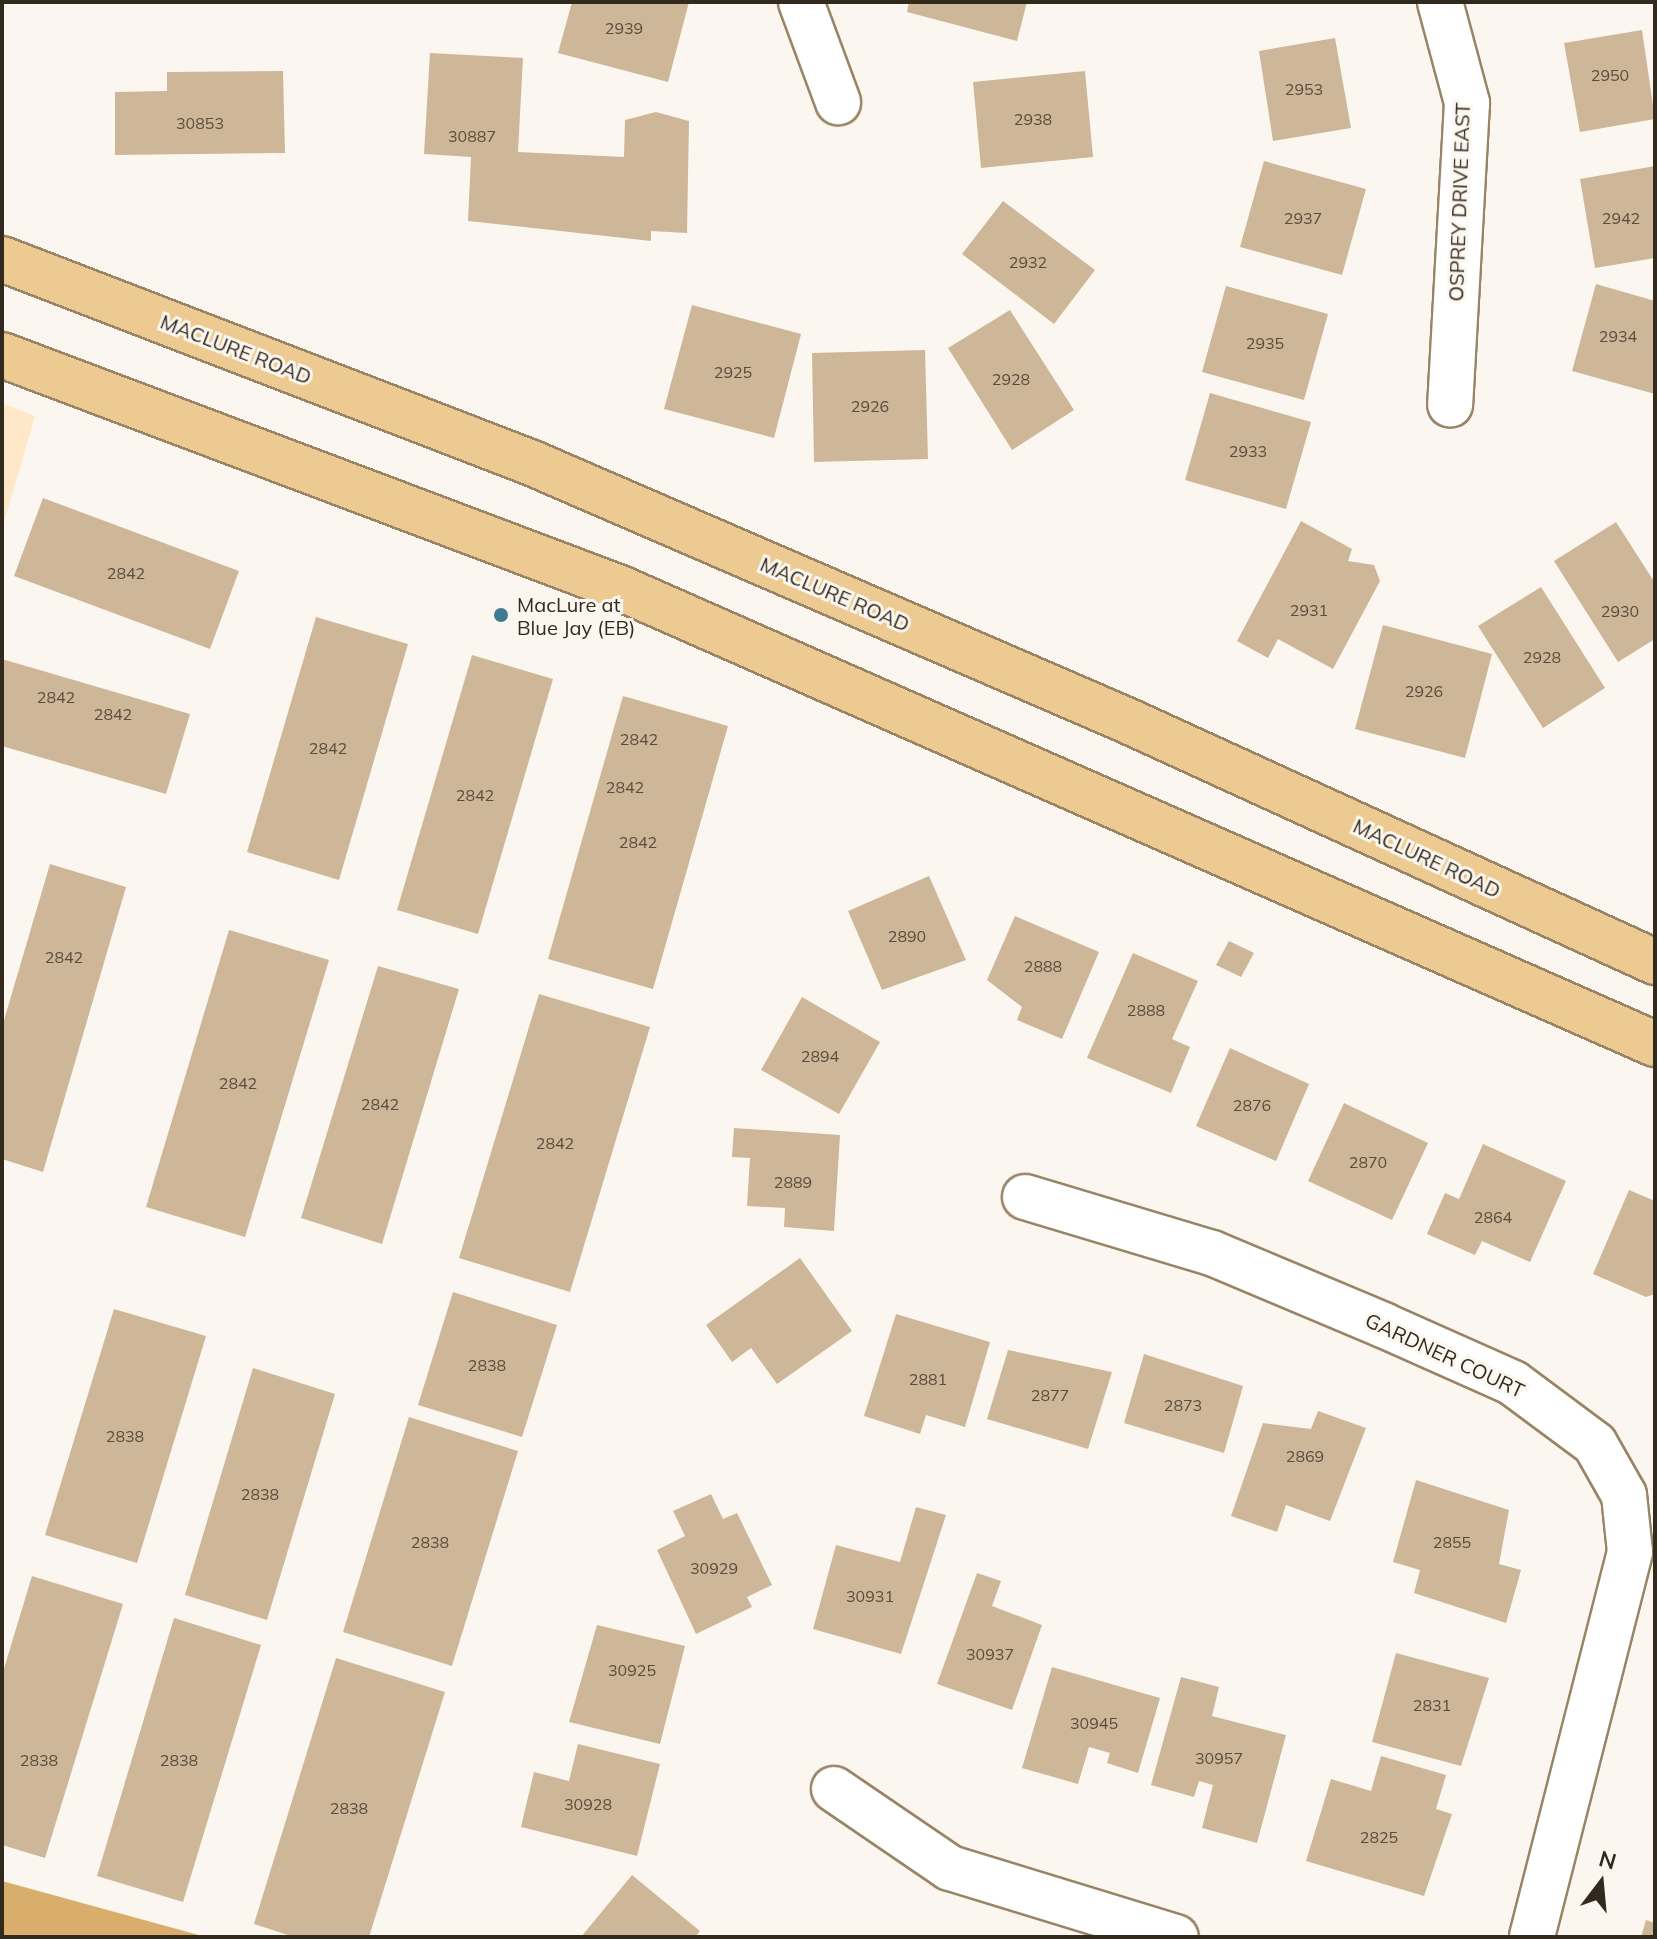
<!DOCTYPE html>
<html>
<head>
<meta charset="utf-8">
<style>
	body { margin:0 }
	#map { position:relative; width:1657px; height:1939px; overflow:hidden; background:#fbf7f0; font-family:Mulish,sans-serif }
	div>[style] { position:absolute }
	.built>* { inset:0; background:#fee8c8 }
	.forest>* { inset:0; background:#d9ae6d }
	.building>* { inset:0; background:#cdb798 }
	.roads { filter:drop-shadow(2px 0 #998466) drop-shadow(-2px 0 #998466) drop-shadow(0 2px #998466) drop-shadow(0 -2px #998466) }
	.minor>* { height:44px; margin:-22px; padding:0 22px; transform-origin:22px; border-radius:22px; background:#fff }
	.major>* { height:44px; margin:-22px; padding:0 22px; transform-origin:22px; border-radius:22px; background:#edca91 }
	.dots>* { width:22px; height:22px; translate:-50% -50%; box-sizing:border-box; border:4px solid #fbf7f0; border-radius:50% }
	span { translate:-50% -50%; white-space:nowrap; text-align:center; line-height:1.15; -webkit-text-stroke:6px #fbf7f0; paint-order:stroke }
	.number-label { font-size:16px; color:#5a4d3c }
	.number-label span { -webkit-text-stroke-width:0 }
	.street-label { font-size:20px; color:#332a1e }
	.poi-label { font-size:20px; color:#332a1e }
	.left { translate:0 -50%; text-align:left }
	.frame { position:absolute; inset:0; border:4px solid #332a1e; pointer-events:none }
	.north { position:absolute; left:1561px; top:1843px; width:80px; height:80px; -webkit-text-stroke:6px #fbf7f0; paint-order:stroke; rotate:16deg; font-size:22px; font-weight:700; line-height:32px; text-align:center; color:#332a1e }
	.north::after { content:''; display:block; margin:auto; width:28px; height:36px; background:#332a1e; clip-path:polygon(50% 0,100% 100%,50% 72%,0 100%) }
</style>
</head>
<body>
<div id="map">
	<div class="built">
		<div style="clip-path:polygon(2px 403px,35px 416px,2px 529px)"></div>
	</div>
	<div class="forest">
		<div style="clip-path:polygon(2px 1881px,206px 1937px,2px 1937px)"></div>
	</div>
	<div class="building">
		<div style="clip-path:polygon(572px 2px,689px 2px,668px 82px,558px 53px)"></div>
		<div style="clip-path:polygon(909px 2px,1027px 2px,1017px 41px,907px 12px)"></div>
		<div style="clip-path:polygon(1642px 30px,1655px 119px,1580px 132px,1564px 43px)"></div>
		<div style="clip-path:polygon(1335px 38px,1351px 128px,1273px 141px,1259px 51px)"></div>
		<div style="clip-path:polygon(430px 53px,523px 58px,518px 152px,624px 157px,625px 120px,656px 112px,689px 121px,687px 233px,651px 231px,651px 241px,468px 221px,471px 157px,424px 154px)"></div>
		<div style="clip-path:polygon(283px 71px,285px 153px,115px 155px,115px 92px,167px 91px,167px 72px)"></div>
		<div style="clip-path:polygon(1085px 71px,1093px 157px,981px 168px,973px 82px)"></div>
		<div style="clip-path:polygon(1264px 161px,1366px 189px,1342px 275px,1240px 247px)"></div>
		<div style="clip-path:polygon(1655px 166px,1655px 258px,1595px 268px,1580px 179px)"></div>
		<div style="clip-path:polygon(1003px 201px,1095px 270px,1054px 324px,962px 254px)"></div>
		<div style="clip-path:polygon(1596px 284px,1655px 301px,1655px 394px,1572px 371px)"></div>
		<div style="clip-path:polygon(1226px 286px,1328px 314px,1304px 400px,1202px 372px)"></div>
		<div style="clip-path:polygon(692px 305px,801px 334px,774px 438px,664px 409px)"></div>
		<div style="clip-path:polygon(1010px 310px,1074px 410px,1012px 450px,948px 348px)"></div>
		<div style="clip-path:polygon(925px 350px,928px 459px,814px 462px,812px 353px)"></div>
		<div style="clip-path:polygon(1210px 393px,1311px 422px,1286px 509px,1185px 480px)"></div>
		<div style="clip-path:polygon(43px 498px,239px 571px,210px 649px,14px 576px)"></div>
		<div style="clip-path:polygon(1301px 521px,1352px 549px,1348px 561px,1374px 565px,1380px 581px,1333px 669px,1278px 639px,1268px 658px,1237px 641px)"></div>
		<div style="clip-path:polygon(1616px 522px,1655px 583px,1655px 639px,1618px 662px,1554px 561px)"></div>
		<div style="clip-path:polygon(1541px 587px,1605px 688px,1543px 728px,1478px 626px)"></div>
		<div style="clip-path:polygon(316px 617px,408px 644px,339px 880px,247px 852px)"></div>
		<div style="clip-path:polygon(1383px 625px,1492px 654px,1465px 758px,1355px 729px)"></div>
		<div style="clip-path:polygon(472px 655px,553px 679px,478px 934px,397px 910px)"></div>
		<div style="clip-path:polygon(2px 659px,190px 714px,166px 794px,2px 746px)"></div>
		<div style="clip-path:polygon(623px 696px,728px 726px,653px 989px,548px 959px)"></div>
		<div style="clip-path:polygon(50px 864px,126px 887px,43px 1172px,2px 1159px,2px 1027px)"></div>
		<div style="clip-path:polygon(929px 876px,966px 960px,882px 990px,848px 911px)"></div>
		<div style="clip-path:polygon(1015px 916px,1099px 952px,1062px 1039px,1017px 1020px,1022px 1007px,987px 980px)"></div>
		<div style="clip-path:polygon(229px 930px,329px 960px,245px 1237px,146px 1207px)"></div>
		<div style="clip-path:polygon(1229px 941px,1254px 953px,1241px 977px,1216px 965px)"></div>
		<div style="clip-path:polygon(1133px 953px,1198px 981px,1172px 1039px,1190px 1047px,1171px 1093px,1087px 1058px)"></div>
		<div style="clip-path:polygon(378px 966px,459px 989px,382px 1244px,301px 1218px)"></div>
		<div style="clip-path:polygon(539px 994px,650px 1027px,570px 1292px,459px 1258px)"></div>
		<div style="clip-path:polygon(802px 997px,880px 1042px,839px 1114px,761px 1070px)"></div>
		<div style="clip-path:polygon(1230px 1048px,1309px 1084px,1276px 1161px,1196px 1126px)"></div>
		<div style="clip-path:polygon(1344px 1103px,1428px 1143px,1392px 1220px,1308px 1181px)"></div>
		<div style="clip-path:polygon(734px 1128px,840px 1135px,834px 1231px,784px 1227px,785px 1208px,747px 1206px,750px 1158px,732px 1157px)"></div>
		<div style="clip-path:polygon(1483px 1144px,1566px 1181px,1530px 1262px,1482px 1241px,1475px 1255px,1427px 1234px,1445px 1193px,1459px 1199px)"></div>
		<div style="clip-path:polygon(1629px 1190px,1655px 1201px,1655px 1294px,1646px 1297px,1593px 1274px)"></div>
		<div style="clip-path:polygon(800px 1258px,852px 1331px,777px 1384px,751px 1348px,732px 1362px,706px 1325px)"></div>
		<div style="clip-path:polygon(453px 1292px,557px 1325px,522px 1437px,418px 1405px)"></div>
		<div style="clip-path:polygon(114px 1309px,206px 1336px,137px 1563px,45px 1535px)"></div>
		<div style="clip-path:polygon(896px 1314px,990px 1342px,965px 1427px,926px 1415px,920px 1434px,864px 1416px)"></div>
		<div style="clip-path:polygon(1008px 1350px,1112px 1372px,1088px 1449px,987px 1419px)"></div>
		<div style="clip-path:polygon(1144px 1354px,1243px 1386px,1224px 1453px,1124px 1423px)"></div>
		<div style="clip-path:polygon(253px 1368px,335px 1394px,267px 1620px,185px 1595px)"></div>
		<div style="clip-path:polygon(1318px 1411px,1366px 1428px,1330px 1521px,1286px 1505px,1277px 1532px,1231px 1516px,1263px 1423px,1311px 1429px)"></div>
		<div style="clip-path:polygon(409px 1417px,518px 1451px,452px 1666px,343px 1632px)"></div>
		<div style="clip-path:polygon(1416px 1480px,1509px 1510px,1499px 1564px,1521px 1570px,1506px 1623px,1414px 1593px,1420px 1570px,1393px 1562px)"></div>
		<div style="clip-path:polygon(711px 1494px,723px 1519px,737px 1513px,772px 1585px,747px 1597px,752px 1607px,696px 1634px,657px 1550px,685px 1536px,673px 1511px)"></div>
		<div style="clip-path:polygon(916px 1507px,946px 1515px,901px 1654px,813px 1629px,836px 1545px,900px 1562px)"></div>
		<div style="clip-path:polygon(977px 1573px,1001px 1581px,992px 1606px,1042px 1625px,1012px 1710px,937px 1684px)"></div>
		<div style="clip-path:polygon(32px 1576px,123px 1604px,45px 1858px,2px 1845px,2px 1675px)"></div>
		<div style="clip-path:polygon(174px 1618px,261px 1645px,183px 1902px,97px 1876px)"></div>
		<div style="clip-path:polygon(597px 1625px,685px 1646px,660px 1744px,569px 1722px)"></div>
		<div style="clip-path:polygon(1396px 1653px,1489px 1678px,1461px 1766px,1372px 1742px)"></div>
		<div style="clip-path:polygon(336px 1658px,445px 1692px,369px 1937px,294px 1937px,254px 1924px)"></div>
		<div style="clip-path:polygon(1052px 1667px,1160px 1698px,1138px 1773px,1107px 1763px,1110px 1753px,1089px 1747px,1078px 1784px,1022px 1768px)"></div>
		<div style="clip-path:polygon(1181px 1677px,1219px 1687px,1212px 1716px,1286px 1735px,1257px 1843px,1202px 1828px,1213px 1785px,1199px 1781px,1194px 1797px,1151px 1785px)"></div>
		<div style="clip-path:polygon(578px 1744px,660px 1764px,637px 1856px,521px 1827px,534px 1772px,569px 1781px)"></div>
		<div style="clip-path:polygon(1381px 1756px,1446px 1775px,1436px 1809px,1452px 1814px,1424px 1896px,1306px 1861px,1331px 1779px,1371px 1791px)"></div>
		<div style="clip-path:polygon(632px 1875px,700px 1931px,695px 1937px,581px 1937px)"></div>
		<div style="clip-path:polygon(1646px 1920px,1655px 1923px,1655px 1937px,1641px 1937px)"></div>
	</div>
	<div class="roads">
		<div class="minor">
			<div style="left:801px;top:2px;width:107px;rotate:69.7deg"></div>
			<div style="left:1440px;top:2px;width:105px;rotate:75deg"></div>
			<div style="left:1467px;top:103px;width:302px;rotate:93.2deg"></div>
			<div style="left:1025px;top:1197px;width:195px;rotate:16.7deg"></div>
			<div style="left:1212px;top:1253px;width:186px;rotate:22.8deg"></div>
			<div style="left:1383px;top:1325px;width:142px;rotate:24deg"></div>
			<div style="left:1513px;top:1383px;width:102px;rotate:36.6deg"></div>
			<div style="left:1595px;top:1444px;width:59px;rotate:60.4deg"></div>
			<div style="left:1624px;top:1495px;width:57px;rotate:84deg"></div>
			<div style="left:1630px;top:1552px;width:397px;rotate:104.3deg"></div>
			<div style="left:834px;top:1789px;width:140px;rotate:34.3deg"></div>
			<div style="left:950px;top:1868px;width:236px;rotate:17deg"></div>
		</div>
		<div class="major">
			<div style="left:2px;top:259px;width:568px;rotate:21.05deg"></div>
			<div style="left:532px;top:463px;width:647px;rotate:23.4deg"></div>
			<div style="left:1126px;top:720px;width:582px;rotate:24.58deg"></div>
			<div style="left:2px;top:355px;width:660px;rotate:20.66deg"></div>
			<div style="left:620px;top:588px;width:1131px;rotate:23.78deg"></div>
		</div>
	</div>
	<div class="dots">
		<div style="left:501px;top:615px;background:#3f7b93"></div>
	</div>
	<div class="number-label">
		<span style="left:624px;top:28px">2939</span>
		<span style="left:1610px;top:75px">2950</span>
		<span style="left:1304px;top:89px">2953</span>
		<span style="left:1033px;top:119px">2938</span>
		<span style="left:200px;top:123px">30853</span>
		<span style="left:472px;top:136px">30887</span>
		<span style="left:1303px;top:218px">2937</span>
		<span style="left:1621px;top:218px">2942</span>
		<span style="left:1028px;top:262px">2932</span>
		<span style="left:1618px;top:336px">2934</span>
		<span style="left:1265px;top:343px">2935</span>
		<span style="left:733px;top:372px">2925</span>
		<span style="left:1011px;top:379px">2928</span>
		<span style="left:870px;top:406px">2926</span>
		<span style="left:1248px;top:451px">2933</span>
		<span style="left:126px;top:573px">2842</span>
		<span style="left:1309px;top:610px">2931</span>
		<span style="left:1620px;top:611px">2930</span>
		<span style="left:1542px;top:657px">2928</span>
		<span style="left:1424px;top:691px">2926</span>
		<span style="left:56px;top:697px">2842</span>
		<span style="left:113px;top:714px">2842</span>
		<span style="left:639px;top:739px">2842</span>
		<span style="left:328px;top:748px">2842</span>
		<span style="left:625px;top:787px">2842</span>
		<span style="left:475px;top:795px">2842</span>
		<span style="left:638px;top:842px">2842</span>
		<span style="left:907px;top:936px">2890</span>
		<span style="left:64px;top:957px">2842</span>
		<span style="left:1043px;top:966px">2888</span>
		<span style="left:1146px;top:1010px">2888</span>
		<span style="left:820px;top:1056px">2894</span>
		<span style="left:238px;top:1083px">2842</span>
		<span style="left:380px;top:1104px">2842</span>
		<span style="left:1252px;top:1105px">2876</span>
		<span style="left:555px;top:1143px">2842</span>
		<span style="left:1368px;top:1162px">2870</span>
		<span style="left:793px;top:1182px">2889</span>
		<span style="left:1493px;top:1217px">2864</span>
		<span style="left:487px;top:1365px">2838</span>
		<span style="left:928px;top:1379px">2881</span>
		<span style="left:1050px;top:1395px">2877</span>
		<span style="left:1183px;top:1405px">2873</span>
		<span style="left:125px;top:1436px">2838</span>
		<span style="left:1305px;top:1456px">2869</span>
		<span style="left:260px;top:1494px">2838</span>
		<span style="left:430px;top:1542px">2838</span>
		<span style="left:1452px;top:1542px">2855</span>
		<span style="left:714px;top:1568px">30929</span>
		<span style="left:870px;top:1596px">30931</span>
		<span style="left:990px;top:1654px">30937</span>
		<span style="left:632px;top:1670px">30925</span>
		<span style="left:1432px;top:1705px">2831</span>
		<span style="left:1094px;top:1723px">30945</span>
		<span style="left:1219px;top:1758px">30957</span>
		<span style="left:39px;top:1760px">2838</span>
		<span style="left:179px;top:1760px">2838</span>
		<span style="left:588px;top:1804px">30928</span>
		<span style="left:349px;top:1808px">2838</span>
		<span style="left:1379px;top:1837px">2825</span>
	</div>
	<div class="street-label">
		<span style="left:1459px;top:202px;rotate:-88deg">OSPREY DRIVE EAST</span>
		<span style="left:236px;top:349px;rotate:21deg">MACLURE ROAD</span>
		<span style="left:835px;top:594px;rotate:23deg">MACLURE ROAD</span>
		<span style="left:1427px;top:858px;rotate:25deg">MACLURE ROAD</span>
		<span style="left:1445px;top:1355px;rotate:25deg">GARDNER COURT</span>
	</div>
	<div class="poi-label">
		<span class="left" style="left:517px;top:616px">MacLure at<br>Blue Jay (EB)</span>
	</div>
	<div class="frame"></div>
	<div class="north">N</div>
</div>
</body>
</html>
